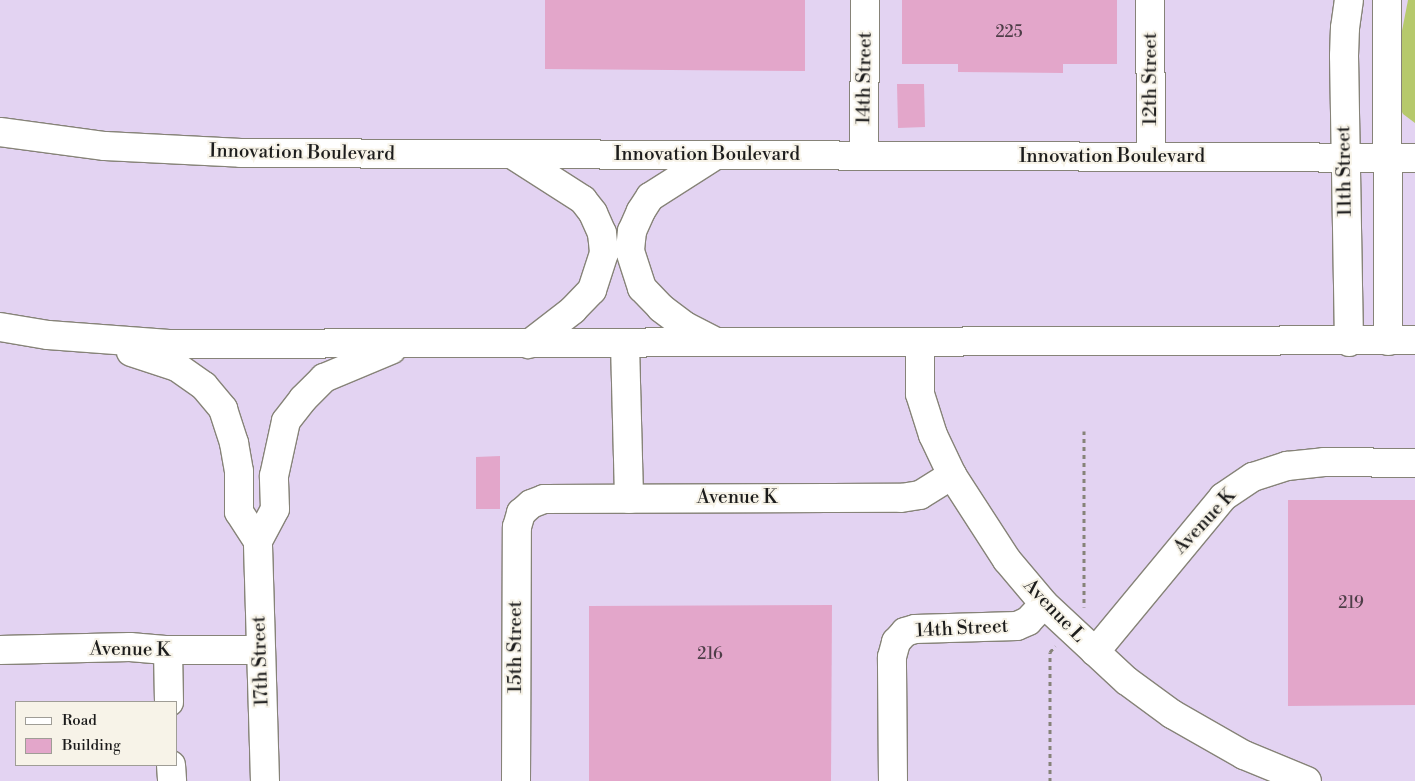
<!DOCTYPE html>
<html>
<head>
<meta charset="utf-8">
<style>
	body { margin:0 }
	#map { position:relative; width:1415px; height:781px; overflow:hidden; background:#f1ead3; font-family:"Libre Bodoni",serif }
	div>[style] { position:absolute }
	.built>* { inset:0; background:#e3d3f2 }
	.green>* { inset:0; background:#b6c96c }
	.building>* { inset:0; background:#e3a6ca }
	.path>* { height:3px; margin-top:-1.5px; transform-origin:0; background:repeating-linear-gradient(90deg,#868378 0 4px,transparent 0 8px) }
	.roads { filter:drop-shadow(1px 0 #868378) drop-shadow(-1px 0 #868378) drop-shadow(0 1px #868378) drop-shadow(0 -1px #868378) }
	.minor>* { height:28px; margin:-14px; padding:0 14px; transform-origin:14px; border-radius:14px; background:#fff }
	span { translate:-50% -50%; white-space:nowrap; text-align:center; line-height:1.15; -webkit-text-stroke:4px #f7f3e8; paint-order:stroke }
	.number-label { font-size:16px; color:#4e3e48 }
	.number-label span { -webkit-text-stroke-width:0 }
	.street-label { font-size:19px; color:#1c1c1c }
	.legend { position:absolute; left:15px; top:701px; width:162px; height:65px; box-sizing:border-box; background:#f7f3e8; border:1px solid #9f9d96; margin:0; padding:6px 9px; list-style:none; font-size:15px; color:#1c1c1c }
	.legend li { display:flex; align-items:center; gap:10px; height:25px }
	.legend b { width:25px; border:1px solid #9f9d96 }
</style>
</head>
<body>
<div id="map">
	<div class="built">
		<div style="clip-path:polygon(evenodd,0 0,1415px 0,1415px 781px,0 781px,0 0,16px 702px,176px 702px,176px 765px,16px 765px,16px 702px)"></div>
	</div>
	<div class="green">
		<div style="clip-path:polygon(1408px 0,1415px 0,1415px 123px,1403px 114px,1399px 106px,1400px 41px)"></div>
	</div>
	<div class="building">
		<div style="clip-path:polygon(545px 0,805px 0,805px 71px,545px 69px)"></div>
		<div style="clip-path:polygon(902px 0,1117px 0,1117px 64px,1063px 64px,1063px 73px,958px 72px,958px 64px,902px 64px)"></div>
		<div style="clip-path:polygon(897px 84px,924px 84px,925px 127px,898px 128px)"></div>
		<div style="clip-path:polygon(500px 456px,500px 509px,476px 509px,476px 457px)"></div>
		<div style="clip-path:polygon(1288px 500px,1415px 500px,1415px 705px,1288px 706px)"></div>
		<div style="clip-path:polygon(832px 605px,831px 781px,589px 781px,589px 606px)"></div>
	</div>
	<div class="path">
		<div style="left:1084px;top:431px;width:176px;rotate:90deg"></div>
		<div style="left:1050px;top:781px;width:129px;rotate:-90deg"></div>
		<div style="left:1050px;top:652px;width:8px;rotate:-50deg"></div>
	</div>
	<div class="roads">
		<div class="minor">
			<div style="left:1150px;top:0;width:157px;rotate:89.6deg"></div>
			<div style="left:1387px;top:0;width:341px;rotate:89.8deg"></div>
			<div style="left:0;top:132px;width:106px;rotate:7.6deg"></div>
			<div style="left:105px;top:146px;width:136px;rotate:2.9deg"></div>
			<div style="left:241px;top:153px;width:1174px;rotate:0.24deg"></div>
			<div style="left:513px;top:155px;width:83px;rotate:32.7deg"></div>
			<div style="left:583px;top:200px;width:16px;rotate:52deg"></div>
			<div style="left:593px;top:213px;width:22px;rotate:66deg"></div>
			<div style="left:602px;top:233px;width:20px;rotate:84deg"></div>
			<div style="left:604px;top:253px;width:39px;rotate:108deg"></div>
			<div style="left:592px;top:290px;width:28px;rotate:134deg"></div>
			<div style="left:573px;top:310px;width:56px;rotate:142.3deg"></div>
			<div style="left:716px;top:155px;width:78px;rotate:147.5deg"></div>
			<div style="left:650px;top:197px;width:17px;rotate:123deg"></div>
			<div style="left:641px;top:211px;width:22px;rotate:114deg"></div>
			<div style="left:632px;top:231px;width:20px;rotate:96deg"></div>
			<div style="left:630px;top:251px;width:39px;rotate:72deg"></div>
			<div style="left:642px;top:288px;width:28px;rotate:46deg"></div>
			<div style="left:661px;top:308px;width:30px;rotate:37deg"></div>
			<div style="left:685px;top:326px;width:35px;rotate:27deg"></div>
			<div style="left:864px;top:156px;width:156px;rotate:-89.6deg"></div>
			<div style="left:0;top:327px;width:49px;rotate:9.5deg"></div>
			<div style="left:48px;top:335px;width:121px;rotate:4.3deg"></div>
			<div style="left:169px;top:344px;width:1246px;rotate:-0.18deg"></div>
			<div style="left:1349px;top:342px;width:286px;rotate:-91deg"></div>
			<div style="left:1344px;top:56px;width:28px;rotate:-88deg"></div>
			<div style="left:1345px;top:28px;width:28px;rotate:-82deg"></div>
			<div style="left:920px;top:343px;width:51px;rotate:90deg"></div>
			<div style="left:920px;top:394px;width:43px;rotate:72.4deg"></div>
			<div style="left:933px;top:435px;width:44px;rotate:64.6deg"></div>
			<div style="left:952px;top:475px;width:101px;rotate:57.1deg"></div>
			<div style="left:1007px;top:560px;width:57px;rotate:49.9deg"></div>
			<div style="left:1044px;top:604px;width:113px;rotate:42.9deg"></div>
			<div style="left:1127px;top:681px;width:56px;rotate:36.3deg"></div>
			<div style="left:1172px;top:714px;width:83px;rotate:29.7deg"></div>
			<div style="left:1244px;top:755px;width:68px;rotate:22.4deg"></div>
			<div style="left:625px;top:344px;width:155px;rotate:88.5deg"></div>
			<div style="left:131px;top:352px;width:48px;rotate:18.1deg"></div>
			<div style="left:177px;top:367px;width:33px;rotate:35deg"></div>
			<div style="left:204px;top:386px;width:30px;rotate:50deg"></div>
			<div style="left:223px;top:409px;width:36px;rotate:72deg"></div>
			<div style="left:234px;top:443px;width:29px;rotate:80deg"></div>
			<div style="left:239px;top:472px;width:40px;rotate:90deg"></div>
			<div style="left:239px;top:512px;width:35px;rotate:57deg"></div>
			<div style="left:0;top:650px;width:130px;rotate:-1.3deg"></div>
			<div style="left:130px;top:647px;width:38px;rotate:5deg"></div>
			<div style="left:168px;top:650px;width:93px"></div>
			<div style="left:168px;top:650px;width:52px;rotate:88.9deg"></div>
			<div style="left:1095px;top:652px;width:201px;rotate:-50.4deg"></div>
			<div style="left:1223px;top:497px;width:36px;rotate:-34deg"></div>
			<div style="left:1253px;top:477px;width:36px;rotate:-18deg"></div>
			<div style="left:1287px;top:466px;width:37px;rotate:-6deg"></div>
			<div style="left:1324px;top:462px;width:91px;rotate:0.6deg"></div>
			<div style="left:171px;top:765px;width:16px;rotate:86deg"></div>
			<div style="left:265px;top:781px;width:240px;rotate:-91.7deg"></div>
			<div style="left:258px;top:541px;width:36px;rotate:-62deg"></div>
			<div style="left:275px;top:509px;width:33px;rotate:-92deg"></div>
			<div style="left:274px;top:476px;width:56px;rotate:-77.7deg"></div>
			<div style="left:286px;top:421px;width:28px;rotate:-52deg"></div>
			<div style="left:303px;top:399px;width:30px;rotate:-45deg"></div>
			<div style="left:324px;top:378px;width:73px;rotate:-22.7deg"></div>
			<div style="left:516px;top:781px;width:254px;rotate:-89.8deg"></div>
			<div style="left:517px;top:527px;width:15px;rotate:-74deg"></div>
			<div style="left:521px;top:513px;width:13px;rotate:-42deg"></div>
			<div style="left:531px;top:504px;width:14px;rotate:-21deg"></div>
			<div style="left:544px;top:499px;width:357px;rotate:-0.2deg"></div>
			<div style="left:901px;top:498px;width:19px;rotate:-9deg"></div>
			<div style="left:920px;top:495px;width:38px;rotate:-32deg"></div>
			<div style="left:893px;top:781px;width:124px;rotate:-90.5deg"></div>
			<div style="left:892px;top:657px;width:16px;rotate:-75deg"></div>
			<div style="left:896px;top:642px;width:13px;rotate:-48deg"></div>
			<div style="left:905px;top:632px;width:10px;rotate:-17deg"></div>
			<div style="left:915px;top:629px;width:102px;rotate:-1.7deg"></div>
			<div style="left:1017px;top:626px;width:12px;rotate:-24deg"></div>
			<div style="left:1028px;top:621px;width:23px;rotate:-47deg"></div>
		</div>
	</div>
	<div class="number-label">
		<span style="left:1009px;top:32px">225</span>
		<span style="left:1351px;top:603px">219</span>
		<span style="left:710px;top:654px">216</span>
	</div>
	<div class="street-label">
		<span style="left:865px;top:78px;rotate:-89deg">14th Street</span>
		<span style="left:1151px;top:79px;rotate:-90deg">12th Street</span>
		<span style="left:302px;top:153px;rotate:1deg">Innovation Boulevard</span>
		<span style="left:707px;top:155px">Innovation Boulevard</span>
		<span style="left:1112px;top:157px">Innovation Boulevard</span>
		<span style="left:1345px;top:171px;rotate:-91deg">11th Street</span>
		<span style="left:737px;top:498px">Avenue K</span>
		<span style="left:1205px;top:522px;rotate:-47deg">Avenue K</span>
		<span style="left:1054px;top:611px;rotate:46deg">Avenue L</span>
		<span style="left:962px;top:629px;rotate:-3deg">14th Street</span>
		<span style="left:516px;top:647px;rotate:-90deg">15th Street</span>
		<span style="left:130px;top:650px;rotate:1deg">Avenue K</span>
		<span style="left:261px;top:661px;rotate:-92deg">17th Street</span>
	</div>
	<ul class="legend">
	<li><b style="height:6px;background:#fff"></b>Road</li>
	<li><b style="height:14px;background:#e3a6ca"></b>Building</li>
	</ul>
</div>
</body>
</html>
